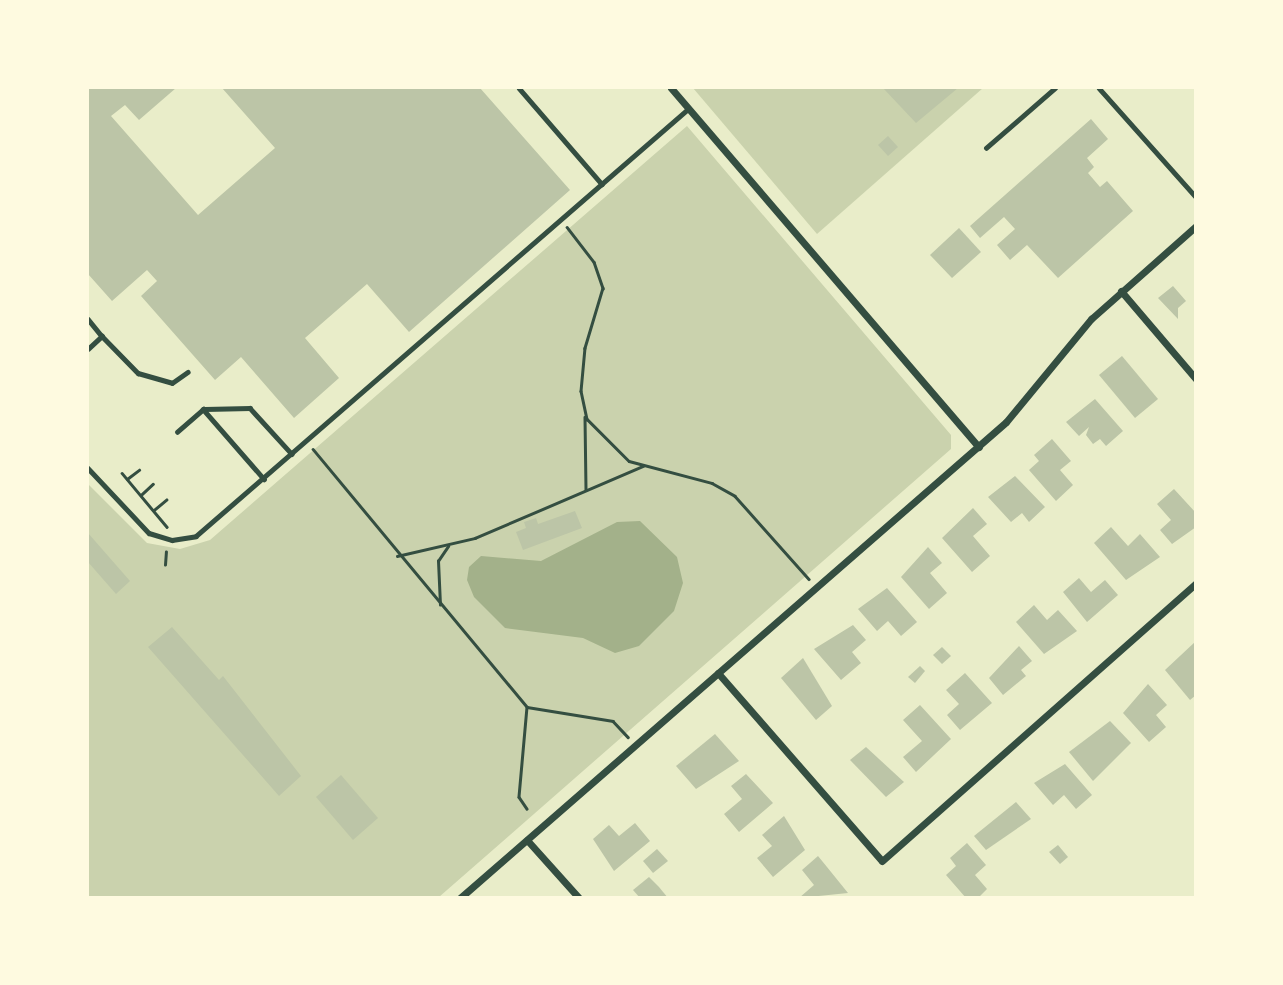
<!DOCTYPE html>
<html>
<head>
<meta charset="utf-8">
<style>
	body { margin:0 }
	#map { position:relative; width:1283px; height:985px; overflow:hidden; background:#e9edc9; font-family:"Roboto Serif",serif }
	div>[style] { position:absolute }
	.green>* { inset:0; background:#cad2ad }
	.water>* { inset:0; background:#a3b18a }
	.building>* { inset:0; background:#bcc5a7 }
	.path>* { height:2.5px; margin:-1.25px; padding:0 1.25px; transform-origin:1.25px; border-radius:1.25px; background:#344e41 }
	.service>* { height:4.5px; margin:-2.25px; padding:0 2.25px; transform-origin:2.25px; border-radius:2.25px; background:#344e41 }
	.minor>* { height:7px; margin:-3.5px; padding:0 3.5px; transform-origin:3.5px; border-radius:3.5px; background:#344e41 }
	span { translate:-50% -50%; white-space:nowrap; text-align:center; line-height:1.15; -webkit-text-stroke:5px #fefae0; paint-order:stroke }
	.frame { position:absolute; inset:0; border:89px solid #fefae0; pointer-events:none }
</style>
</head>
<body>
<div id="map">
	<div class="green">
		<div style="clip-path:polygon(693px 88px,983px 88px,817px 234px)"></div>
		<div style="clip-path:polygon(687px 126px,951px 435px,951px 449px,439px 897px,88px 897px,88px 484px,147px 543px,180px 549px,210px 540px)"></div>
	</div>
	<div class="water">
		<div style="clip-path:polygon(640px 521px,677px 557px,683px 583px,674px 611px,639px 646px,615px 653px,583px 638px,505px 628px,474px 597px,467px 580px,469px 567px,481px 556px,541px 561px,617px 522px)"></div>
	</div>
	<div class="building">
		<div style="clip-path:polygon(88px 88px,176px 88px,139px 120px,125px 105px,111px 116px,198px 215px,275px 148px,222px 88px,480px 88px,570px 190px,409px 332px,367px 284px,305px 338px,339px 378px,294px 418px,241px 357px,215px 380px,141px 296px,157px 281px,147px 270px,112px 301px,88px 274px)"></div>
		<div style="clip-path:polygon(883px 88px,958px 88px,916px 123px)"></div>
		<div style="clip-path:polygon(1091px 119px,1108px 139px,1087px 158px,1094px 167px,1088px 173px,1100px 187px,1107px 181px,1133px 211px,1058px 278px,1027px 245px,1010px 260px,997px 245px,1015px 229px,1004px 217px,980px 238px,970px 226px)"></div>
		<div style="clip-path:polygon(888px 136px,898px 147px,888px 156px,878px 145px)"></div>
		<div style="clip-path:polygon(959px 228px,981px 252px,952px 278px,930px 255px)"></div>
		<div style="clip-path:polygon(1173px 286px,1186px 301px,1178px 308px,1178px 319px,1158px 298px)"></div>
		<div style="clip-path:polygon(1122px 356px,1158px 399px,1135px 418px,1099px 375px)"></div>
		<div style="clip-path:polygon(1095px 399px,1123px 431px,1106px 446px,1100px 439px,1093px 444px,1086px 435px,1089px 427px,1079px 436px,1066px 422px)"></div>
		<div style="clip-path:polygon(1052px 439px,1071px 461px,1060px 470px,1073px 485px,1056px 501px,1029px 470px,1039px 461px,1034px 455px)"></div>
		<div style="clip-path:polygon(1015px 476px,1045px 507px,1029px 522px,1022px 513px,1011px 522px,988px 497px)"></div>
		<div style="clip-path:polygon(1174px 489px,1196px 513px,1196px 527px,1172px 544px,1160px 530px,1171px 520px,1157px 504px)"></div>
		<div style="clip-path:polygon(973px 508px,987px 524px,973px 536px,990px 556px,972px 572px,942px 538px)"></div>
		<div style="clip-path:polygon(575px 511px,582px 528px,523px 550px,516px 532px,526px 528px,524px 522px,536px 518px,538px 524px)"></div>
		<div style="clip-path:polygon(1111px 527px,1128px 546px,1140px 534px,1160px 557px,1126px 580px,1094px 543px)"></div>
		<div style="clip-path:polygon(88px 533px,130px 581px,116px 594px,88px 562px)"></div>
		<div style="clip-path:polygon(928px 547px,942px 563px,930px 573px,947px 593px,929px 609px,901px 577px)"></div>
		<div style="clip-path:polygon(1079px 578px,1091px 592px,1105px 580px,1118px 595px,1087px 622px,1063px 592px)"></div>
		<div style="clip-path:polygon(887px 588px,917px 622px,901px 636px,888px 621px,877px 631px,858px 609px)"></div>
		<div style="clip-path:polygon(1034px 605px,1047px 620px,1058px 610px,1077px 631px,1044px 654px,1016px 622px)"></div>
		<div style="clip-path:polygon(853px 625px,866px 640px,852px 652px,861px 663px,841px 680px,814px 649px)"></div>
		<div style="clip-path:polygon(172px 627px,219px 680px,223px 676px,301px 776px,279px 796px,148px 647px)"></div>
		<div style="clip-path:polygon(1196px 641px,1196px 695px,1190px 700px,1165px 670px)"></div>
		<div style="clip-path:polygon(1019px 646px,1032px 661px,1021px 670px,1026px 676px,1003px 695px,989px 678px)"></div>
		<div style="clip-path:polygon(942px 647px,951px 656px,942px 664px,933px 655px)"></div>
		<div style="clip-path:polygon(803px 658px,832px 706px,816px 720px,781px 678px)"></div>
		<div style="clip-path:polygon(920px 666px,925px 671px,915px 683px,908px 677px)"></div>
		<div style="clip-path:polygon(965px 673px,992px 703px,960px 730px,947px 715px,959px 704px,946px 690px)"></div>
		<div style="clip-path:polygon(1148px 684px,1167px 705px,1156px 715px,1166px 727px,1149px 742px,1123px 713px)"></div>
		<div style="clip-path:polygon(920px 705px,951px 739px,916px 772px,903px 757px,922px 741px,903px 720px)"></div>
		<div style="clip-path:polygon(1110px 721px,1131px 743px,1093px 781px,1069px 752px)"></div>
		<div style="clip-path:polygon(715px 734px,739px 761px,696px 789px,676px 766px)"></div>
		<div style="clip-path:polygon(866px 747px,904px 782px,886px 797px,850px 760px)"></div>
		<div style="clip-path:polygon(1065px 764px,1092px 795px,1076px 809px,1064px 795px,1053px 805px,1034px 783px)"></div>
		<div style="clip-path:polygon(746px 774px,773px 803px,739px 832px,724px 814px,742px 799px,731px 786px)"></div>
		<div style="clip-path:polygon(341px 775px,378px 818px,353px 840px,316px 797px)"></div>
		<div style="clip-path:polygon(1016px 802px,1031px 819px,986px 850px,974px 836px)"></div>
		<div style="clip-path:polygon(784px 816px,805px 850px,773px 877px,757px 858px,772px 846px,762px 835px)"></div>
		<div style="clip-path:polygon(635px 823px,650px 841px,614px 871px,593px 839px,609px 825px,619px 836px)"></div>
		<div style="clip-path:polygon(967px 843px,986px 865px,975px 875px,987px 889px,978px 898px,966px 898px,946px 875px,956px 866px,950px 858px)"></div>
		<div style="clip-path:polygon(1058px 845px,1068px 857px,1060px 864px,1049px 852px)"></div>
		<div style="clip-path:polygon(657px 849px,668px 861px,653px 873px,643px 861px)"></div>
		<div style="clip-path:polygon(818px 856px,827px 867px,848px 893px,799px 898px,814px 885px,802px 870px)"></div>
		<div style="clip-path:polygon(649px 877px,659px 887px,668px 898px,640px 898px,633px 890px)"></div>
	</div>
	<div class="path">
		<div style="left:567px;top:227px;width:44px;rotate:52.4deg"></div>
		<div style="left:594px;top:262px;width:28px;rotate:71deg"></div>
		<div style="left:603px;top:288px;width:63px;rotate:106.7deg"></div>
		<div style="left:585px;top:348px;width:43px;rotate:95.3deg"></div>
		<div style="left:581px;top:391px;width:29px;rotate:78deg"></div>
		<div style="left:587px;top:419px;width:59px;rotate:45deg"></div>
		<div style="left:629px;top:461px;width:86px;rotate:14.8deg"></div>
		<div style="left:712px;top:483px;width:26px;rotate:29deg"></div>
		<div style="left:735px;top:496px;width:111px;rotate:48.3deg"></div>
		<div style="left:585px;top:417px;width:73px;rotate:89.2deg"></div>
		<div style="left:313px;top:449px;width:335px;rotate:50.3deg"></div>
		<div style="left:527px;top:707px;width:87px;rotate:9.2deg"></div>
		<div style="left:613px;top:721px;width:22px;rotate:47deg"></div>
		<div style="left:122px;top:473px;width:70px;rotate:50.2deg"></div>
		<div style="left:127px;top:479px;width:15px;rotate:-37deg"></div>
		<div style="left:141px;top:495px;width:16px;rotate:-43deg"></div>
		<div style="left:154px;top:510px;width:16px;rotate:-40deg"></div>
		<div style="left:397px;top:556px;width:80px;rotate:-13deg"></div>
		<div style="left:475px;top:538px;width:183px;rotate:-23.2deg"></div>
		<div style="left:165px;top:565px;width:13px;rotate:-86deg"></div>
		<div style="left:440px;top:605px;width:44px;rotate:-92.6deg"></div>
		<div style="left:438px;top:561px;width:18px;rotate:-56deg"></div>
		<div style="left:527px;top:707px;width:90px;rotate:95.1deg"></div>
		<div style="left:519px;top:797px;width:14px;rotate:56deg"></div>
	</div>
	<div class="service">
		<div style="left:519px;top:88px;width:127px;rotate:49.2deg"></div>
		<div style="left:1099px;top:88px;width:146px;rotate:48.3deg"></div>
		<div style="left:986px;top:148px;width:91px;rotate:-41deg"></div>
		<div style="left:88px;top:319px;width:22px;rotate:51deg"></div>
		<div style="left:88px;top:349px;width:19px;rotate:-43deg"></div>
		<div style="left:102px;top:336px;width:52px;rotate:45.8deg"></div>
		<div style="left:138px;top:373px;width:35px;rotate:16deg"></div>
		<div style="left:172px;top:383px;width:19px;rotate:-35deg"></div>
		<div style="left:205px;top:409px;width:45px;rotate:-1.3deg"></div>
		<div style="left:250px;top:408px;width:62px;rotate:47.6deg"></div>
		<div style="left:177px;top:432px;width:35px;rotate:-41deg"></div>
		<div style="left:203px;top:409px;width:93px;rotate:48.9deg"></div>
		<div style="left:88px;top:468px;width:89px;rotate:46.8deg"></div>
		<div style="left:149px;top:533px;width:24px;rotate:17deg"></div>
		<div style="left:172px;top:540px;width:24px;rotate:-9deg"></div>
		<div style="left:196px;top:536px;width:651px;rotate:-40.95deg"></div>
	</div>
	<div class="minor">
		<div style="left:671px;top:88px;width:473px;rotate:49.4deg"></div>
		<div style="left:1121px;top:291px;width:116px;rotate:49.6deg"></div>
		<div style="left:718px;top:673px;width:249px;rotate:48.9deg"></div>
		<div style="left:882px;top:861px;width:419px;rotate:-41.5deg"></div>
		<div style="left:527px;top:840px;width:78px;rotate:48.1deg"></div>
		<div style="left:460px;top:898px;width:724px;rotate:-41.08deg"></div>
		<div style="left:1006px;top:422px;width:134px;rotate:-50.5deg"></div>
		<div style="left:1091px;top:319px;width:140px;rotate:-41.5deg"></div>
	</div>
	<div class="frame"></div>
</div>
</body>
</html>
